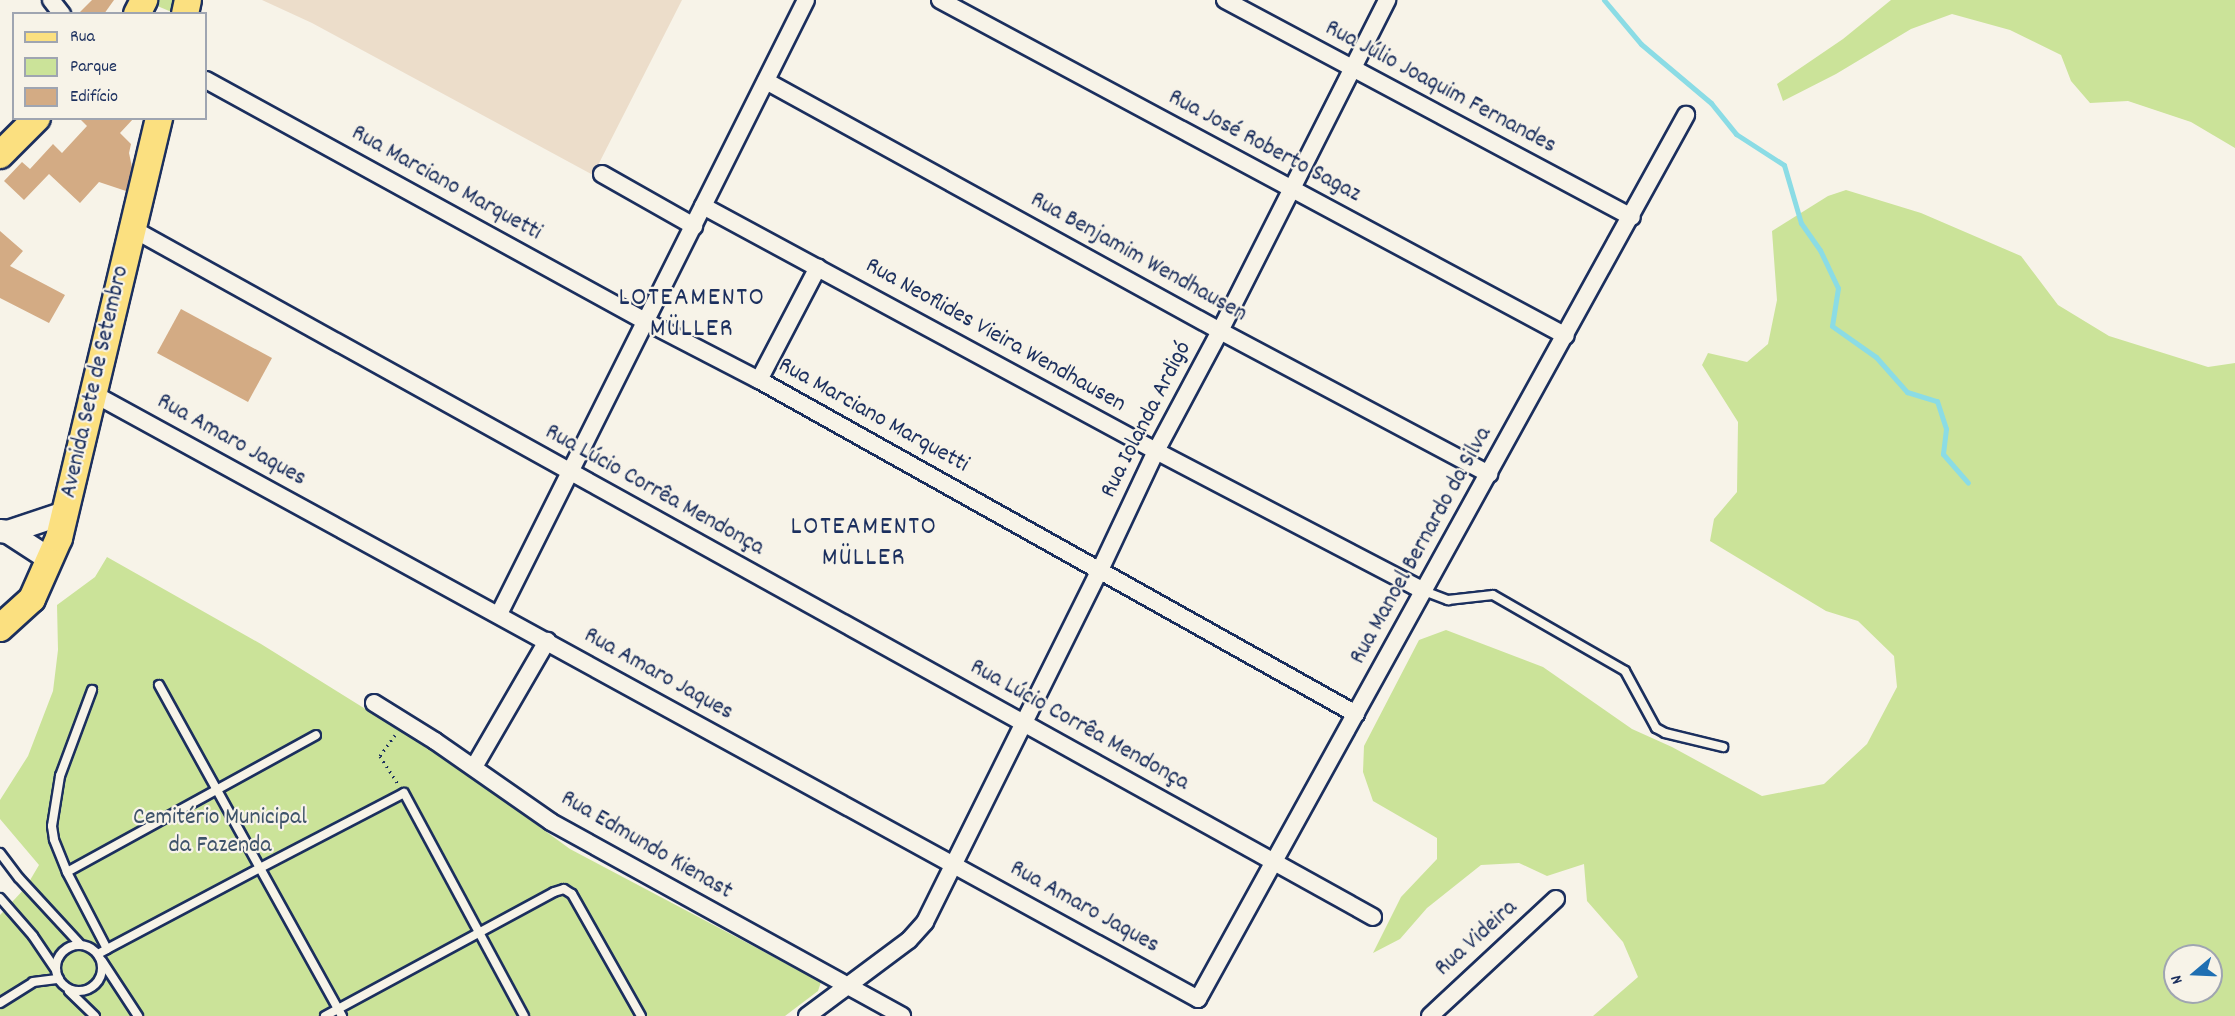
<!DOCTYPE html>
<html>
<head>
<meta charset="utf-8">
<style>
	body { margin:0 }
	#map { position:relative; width:2235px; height:1016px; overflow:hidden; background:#f7f3e8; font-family:Dekko,sans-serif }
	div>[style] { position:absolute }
	.built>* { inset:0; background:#ecddca }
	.green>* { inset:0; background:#cbe399 }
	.stream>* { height:5px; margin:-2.5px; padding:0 2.5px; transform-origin:2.5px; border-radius:2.5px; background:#8bdce5 }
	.building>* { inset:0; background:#d3ab84 }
	.path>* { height:3px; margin-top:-1.5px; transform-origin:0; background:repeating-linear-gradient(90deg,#1b2f5e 0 1.5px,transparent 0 6px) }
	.roads { filter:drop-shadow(2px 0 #1b2f5e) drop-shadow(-2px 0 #1b2f5e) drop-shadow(0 2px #1b2f5e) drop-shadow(0 -2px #1b2f5e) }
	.lane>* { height:8px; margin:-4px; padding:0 4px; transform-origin:4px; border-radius:4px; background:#f7f3e8 }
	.lane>.ring { margin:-4px; padding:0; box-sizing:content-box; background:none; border:8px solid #f7f3e8; border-radius:50% }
	.street>* { height:16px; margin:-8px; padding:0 8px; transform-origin:8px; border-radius:8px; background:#f7f3e8 }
	.secondary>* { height:22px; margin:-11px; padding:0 11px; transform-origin:11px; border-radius:11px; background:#f7f3e8 }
	.primary>* { height:26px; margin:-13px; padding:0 13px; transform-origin:13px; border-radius:13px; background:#fbe080 }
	span { translate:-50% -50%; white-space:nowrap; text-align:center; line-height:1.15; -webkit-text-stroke:4.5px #f7f3e8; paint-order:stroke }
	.street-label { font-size:24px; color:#1b2f5e }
	.park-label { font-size:24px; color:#3e536a }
	.quarter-label { font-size:27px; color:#1b2f5e; letter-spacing:1.5px }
	.legend { position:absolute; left:12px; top:12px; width:195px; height:108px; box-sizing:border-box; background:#f7f3e8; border:2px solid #9fa5b1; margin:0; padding:8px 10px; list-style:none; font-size:18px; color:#1b2f5e }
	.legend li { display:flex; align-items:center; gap:12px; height:30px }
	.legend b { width:30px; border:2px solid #9fa5b1 }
	.north { position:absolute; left:2163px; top:944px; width:60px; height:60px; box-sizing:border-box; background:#f7f3e8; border:2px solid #9fa5b1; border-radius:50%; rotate:251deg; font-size:16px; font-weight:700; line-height:24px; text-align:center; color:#1b2f5e }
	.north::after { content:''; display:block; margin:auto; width:21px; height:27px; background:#1f6fb2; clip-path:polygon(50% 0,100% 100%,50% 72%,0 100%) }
</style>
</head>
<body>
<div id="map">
	<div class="built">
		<div style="clip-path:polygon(262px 0,682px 0,593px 175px,312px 23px)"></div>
	</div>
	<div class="green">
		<div style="clip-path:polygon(157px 0,175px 0,174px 13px,155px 5px)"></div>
		<div style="clip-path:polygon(1891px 0,2235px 0,2235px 148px,2191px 122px,2128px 101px,2090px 103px,2071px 81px,2061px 55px,2010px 30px,1952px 14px,1911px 29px,1836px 74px,1783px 101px,1777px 84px,1843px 39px)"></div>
		<div style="clip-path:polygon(evenodd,1846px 190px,1921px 213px,2021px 256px,2058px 305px,2109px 336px,2208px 367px,2235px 363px,2235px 1016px,1593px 1016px,1638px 977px,1623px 942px,1587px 901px,1584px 864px,1547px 876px,1519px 863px,1481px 865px,1427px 908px,1400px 939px,1373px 953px,1401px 897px,1437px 859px,1437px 838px,1373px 801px,1363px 772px,1364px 746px,1419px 640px,1446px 630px,1543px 667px,1632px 729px,1672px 747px,1762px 796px,1824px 784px,1867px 744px,1897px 687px,1894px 656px,1858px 621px,1826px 611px,1710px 541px,1714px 519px,1737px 492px,1738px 422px,1702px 365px,1708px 353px,1747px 362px,1768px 344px,1777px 300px,1772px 231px,1828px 196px,1846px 190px,2175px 956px,2211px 956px,2211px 992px,2175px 992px,2175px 956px)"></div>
		<div style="clip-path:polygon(107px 557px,261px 644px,449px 761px,570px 849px,821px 982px,818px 991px,785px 1016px,0 1016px,0 915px,26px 887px,39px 865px,0 819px,0 800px,28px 756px,53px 691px,58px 650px,57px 605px,95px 577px)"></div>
	</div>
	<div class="stream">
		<div style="left:1604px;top:0;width:57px;rotate:49.9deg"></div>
		<div style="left:1641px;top:44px;width:92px;rotate:40.1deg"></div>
		<div style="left:1711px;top:103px;width:40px;rotate:51deg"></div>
		<div style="left:1736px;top:134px;width:57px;rotate:32.9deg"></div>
		<div style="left:1784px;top:165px;width:60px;rotate:73.7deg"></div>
		<div style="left:1801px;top:223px;width:33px;rotate:55deg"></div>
		<div style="left:1820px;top:250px;width:42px;rotate:64.7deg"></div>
		<div style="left:1838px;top:288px;width:38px;rotate:99deg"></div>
		<div style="left:1832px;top:326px;width:54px;rotate:35.2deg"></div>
		<div style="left:1876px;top:357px;width:47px;rotate:48.5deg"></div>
		<div style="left:1907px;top:392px;width:31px;rotate:17deg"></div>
		<div style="left:1937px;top:401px;width:29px;rotate:72deg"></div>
		<div style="left:1946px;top:429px;width:25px;rotate:97deg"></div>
		<div style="left:1943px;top:454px;width:38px;rotate:49deg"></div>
	</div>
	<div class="building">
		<div style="clip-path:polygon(92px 0,114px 0,104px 14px,78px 14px)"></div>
		<div style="clip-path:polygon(79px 118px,134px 118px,120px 133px,131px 144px,129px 153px,132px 167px,126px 191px,99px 182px,80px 203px,49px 174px,24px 200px,4px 181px,22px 162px,30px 169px,53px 144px,62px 153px,87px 126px)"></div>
		<div style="clip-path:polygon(0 231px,23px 251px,10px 266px,65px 295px,49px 323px,0 298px)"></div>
		<div style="clip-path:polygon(181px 309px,272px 358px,248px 402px,157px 353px)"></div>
	</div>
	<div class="path">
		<div style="left:395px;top:735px;width:26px;rotate:126deg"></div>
		<div style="left:380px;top:756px;width:33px;rotate:57deg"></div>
	</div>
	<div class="roads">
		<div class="lane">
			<div style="left:1424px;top:591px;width:26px;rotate:21deg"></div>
			<div style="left:1448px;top:600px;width:45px;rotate:-6.3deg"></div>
			<div style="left:1493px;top:595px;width:152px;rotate:29.9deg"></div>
			<div style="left:1625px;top:671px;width:65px;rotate:61.5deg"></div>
			<div style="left:1656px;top:728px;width:10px;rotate:29deg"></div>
			<div style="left:1665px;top:733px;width:60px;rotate:13.6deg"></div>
			<div style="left:0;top:853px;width:31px;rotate:53deg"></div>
			<div style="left:19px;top:878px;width:90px;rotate:47.3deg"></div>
			<div style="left:67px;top:872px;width:35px;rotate:-112deg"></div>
			<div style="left:54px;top:839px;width:13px;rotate:-99deg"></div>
			<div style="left:52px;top:826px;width:51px;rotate:-80.9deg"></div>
			<div style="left:60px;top:776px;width:92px;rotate:-69.6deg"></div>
			<div style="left:0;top:898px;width:50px;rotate:49deg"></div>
			<div style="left:33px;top:936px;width:41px;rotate:55.9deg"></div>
			<div class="ring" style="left:56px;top:945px;width:38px;height:38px"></div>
			<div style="left:107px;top:949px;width:173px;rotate:-27.9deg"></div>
			<div style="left:260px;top:868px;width:209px;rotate:-118.9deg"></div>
			<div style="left:98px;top:954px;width:10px;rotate:-29deg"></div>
			<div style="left:107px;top:949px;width:87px;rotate:-117.5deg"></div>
			<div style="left:67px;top:872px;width:284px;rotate:-28.8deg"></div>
			<div style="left:102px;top:961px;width:66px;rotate:56.8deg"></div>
			<div style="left:69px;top:991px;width:36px;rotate:44deg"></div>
			<div style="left:0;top:1003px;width:39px;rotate:-32deg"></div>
			<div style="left:33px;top:982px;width:26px;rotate:-7deg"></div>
			<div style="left:325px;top:1016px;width:260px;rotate:-28.4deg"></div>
			<div style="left:554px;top:892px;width:10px;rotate:-17deg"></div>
			<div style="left:564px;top:889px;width:9px;rotate:32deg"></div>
			<div style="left:572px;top:894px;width:140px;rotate:60.5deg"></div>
			<div style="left:342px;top:1016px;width:169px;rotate:-119deg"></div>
			<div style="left:260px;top:868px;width:162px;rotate:-27.5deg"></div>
			<div style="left:404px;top:793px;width:253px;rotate:61.7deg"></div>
		</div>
		<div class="street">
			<div style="left:51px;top:0;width:18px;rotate:52deg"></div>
			<div style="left:940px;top:0;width:710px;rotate:28.22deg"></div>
			<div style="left:1225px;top:0;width:461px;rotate:28.1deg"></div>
			<div style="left:206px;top:80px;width:501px;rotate:28.77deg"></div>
			<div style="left:645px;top:321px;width:128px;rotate:27.4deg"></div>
			<div style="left:759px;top:380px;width:684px;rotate:29.23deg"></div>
			<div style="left:766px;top:81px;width:518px;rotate:28.84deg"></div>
			<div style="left:1220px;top:331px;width:305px;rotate:28deg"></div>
			<div style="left:602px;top:174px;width:106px;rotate:29.5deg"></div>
			<div style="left:703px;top:206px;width:515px;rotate:28.41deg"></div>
			<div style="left:1156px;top:451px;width:302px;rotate:27.6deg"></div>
			<div style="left:133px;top:229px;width:1418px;rotate:29.02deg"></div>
			<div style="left:759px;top:380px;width:127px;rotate:-62.4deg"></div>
			<div style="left:94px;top:394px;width:1259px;rotate:28.72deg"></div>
			<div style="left:1198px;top:999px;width:1010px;rotate:-61.1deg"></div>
			<div style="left:499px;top:614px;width:686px;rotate:-63.43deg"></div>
			<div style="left:374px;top:703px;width:72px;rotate:31.9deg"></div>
			<div style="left:435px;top:741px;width:141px;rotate:34.9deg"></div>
			<div style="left:551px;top:822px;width:401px;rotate:28.9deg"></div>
			<div style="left:474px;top:767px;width:146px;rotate:-59.9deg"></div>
			<div style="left:807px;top:1016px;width:127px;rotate:-36.7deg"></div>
			<div style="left:909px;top:940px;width:24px;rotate:-48deg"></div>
			<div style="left:925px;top:922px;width:393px;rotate:-63.6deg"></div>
			<div style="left:1100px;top:570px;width:132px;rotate:-64.8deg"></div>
			<div style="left:1156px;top:451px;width:136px;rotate:-61.9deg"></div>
			<div style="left:1220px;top:331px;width:371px;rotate:-63.2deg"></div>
			<div style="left:1430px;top:1016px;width:172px;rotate:-42.9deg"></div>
		</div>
		<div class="secondary">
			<div style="left:0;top:531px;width:8px;rotate:7deg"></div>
			<div style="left:8px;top:532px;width:60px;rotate:-18.4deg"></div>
			<div style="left:8px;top:532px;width:51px;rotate:33.1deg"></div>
		</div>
		<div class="primary">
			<div style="left:137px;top:14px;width:16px;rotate:-63deg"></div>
			<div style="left:185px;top:14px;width:14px;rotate:-78deg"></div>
			<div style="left:0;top:155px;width:52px;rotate:-45deg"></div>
			<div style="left:0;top:628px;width:43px;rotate:-42.2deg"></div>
			<div style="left:32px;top:599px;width:67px;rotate:-66.1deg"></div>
			<div style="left:59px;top:538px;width:432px;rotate:-76.6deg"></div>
		</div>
	</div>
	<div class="street-label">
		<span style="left:1440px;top:88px;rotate:28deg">Rua Júlio Joaquim Fernandes</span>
		<span style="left:1264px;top:147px;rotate:28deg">Rua José Roberto Sagaz</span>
		<span style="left:446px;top:184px;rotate:29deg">Rua Marciano Marquetti</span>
		<span style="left:1138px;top:258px;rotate:29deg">Rua Benjamim Wendhausen</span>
		<span style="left:995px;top:336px;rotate:29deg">Rua Neoflides Vieira Wendhausen</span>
		<span style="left:96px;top:382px;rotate:-77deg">Avenida Sete de Setembro</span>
		<span style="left:873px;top:416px;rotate:29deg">Rua Marciano Marquetti</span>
		<span style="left:1147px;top:420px;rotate:-63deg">Rua Iolanda Ardigó</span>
		<span style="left:231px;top:441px;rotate:29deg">Rua Amaro Jaques</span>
		<span style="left:654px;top:491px;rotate:29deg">Rua Lúcio Corrêa Mendonça</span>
		<span style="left:1422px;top:546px;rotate:-61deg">Rua Manoel Bernardo da Silva</span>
		<span style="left:658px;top:675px;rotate:29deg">Rua Amaro Jaques</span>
		<span style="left:1079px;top:726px;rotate:29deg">Rua Lúcio Corrêa Mendonça</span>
		<span style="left:646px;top:846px;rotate:30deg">Rua Edmundo Kienast</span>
		<span style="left:1084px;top:908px;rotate:29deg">Rua Amaro Jaques</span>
		<span style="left:1477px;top:939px;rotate:-42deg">Rua Videira</span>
	</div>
	<div class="park-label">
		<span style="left:220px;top:833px">Cemitério Municipal<br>da Fazenda</span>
	</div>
	<div class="quarter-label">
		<span style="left:692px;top:314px">LOTEAMENTO<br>MÜLLER</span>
		<span style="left:864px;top:543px">LOTEAMENTO<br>MÜLLER</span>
	</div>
	<ul class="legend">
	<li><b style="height:8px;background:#fbe080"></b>Rua</li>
	<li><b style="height:16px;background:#cbe399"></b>Parque</li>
	<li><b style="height:16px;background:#d3ab84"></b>Edifício</li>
	</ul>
	<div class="north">N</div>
</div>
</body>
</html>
